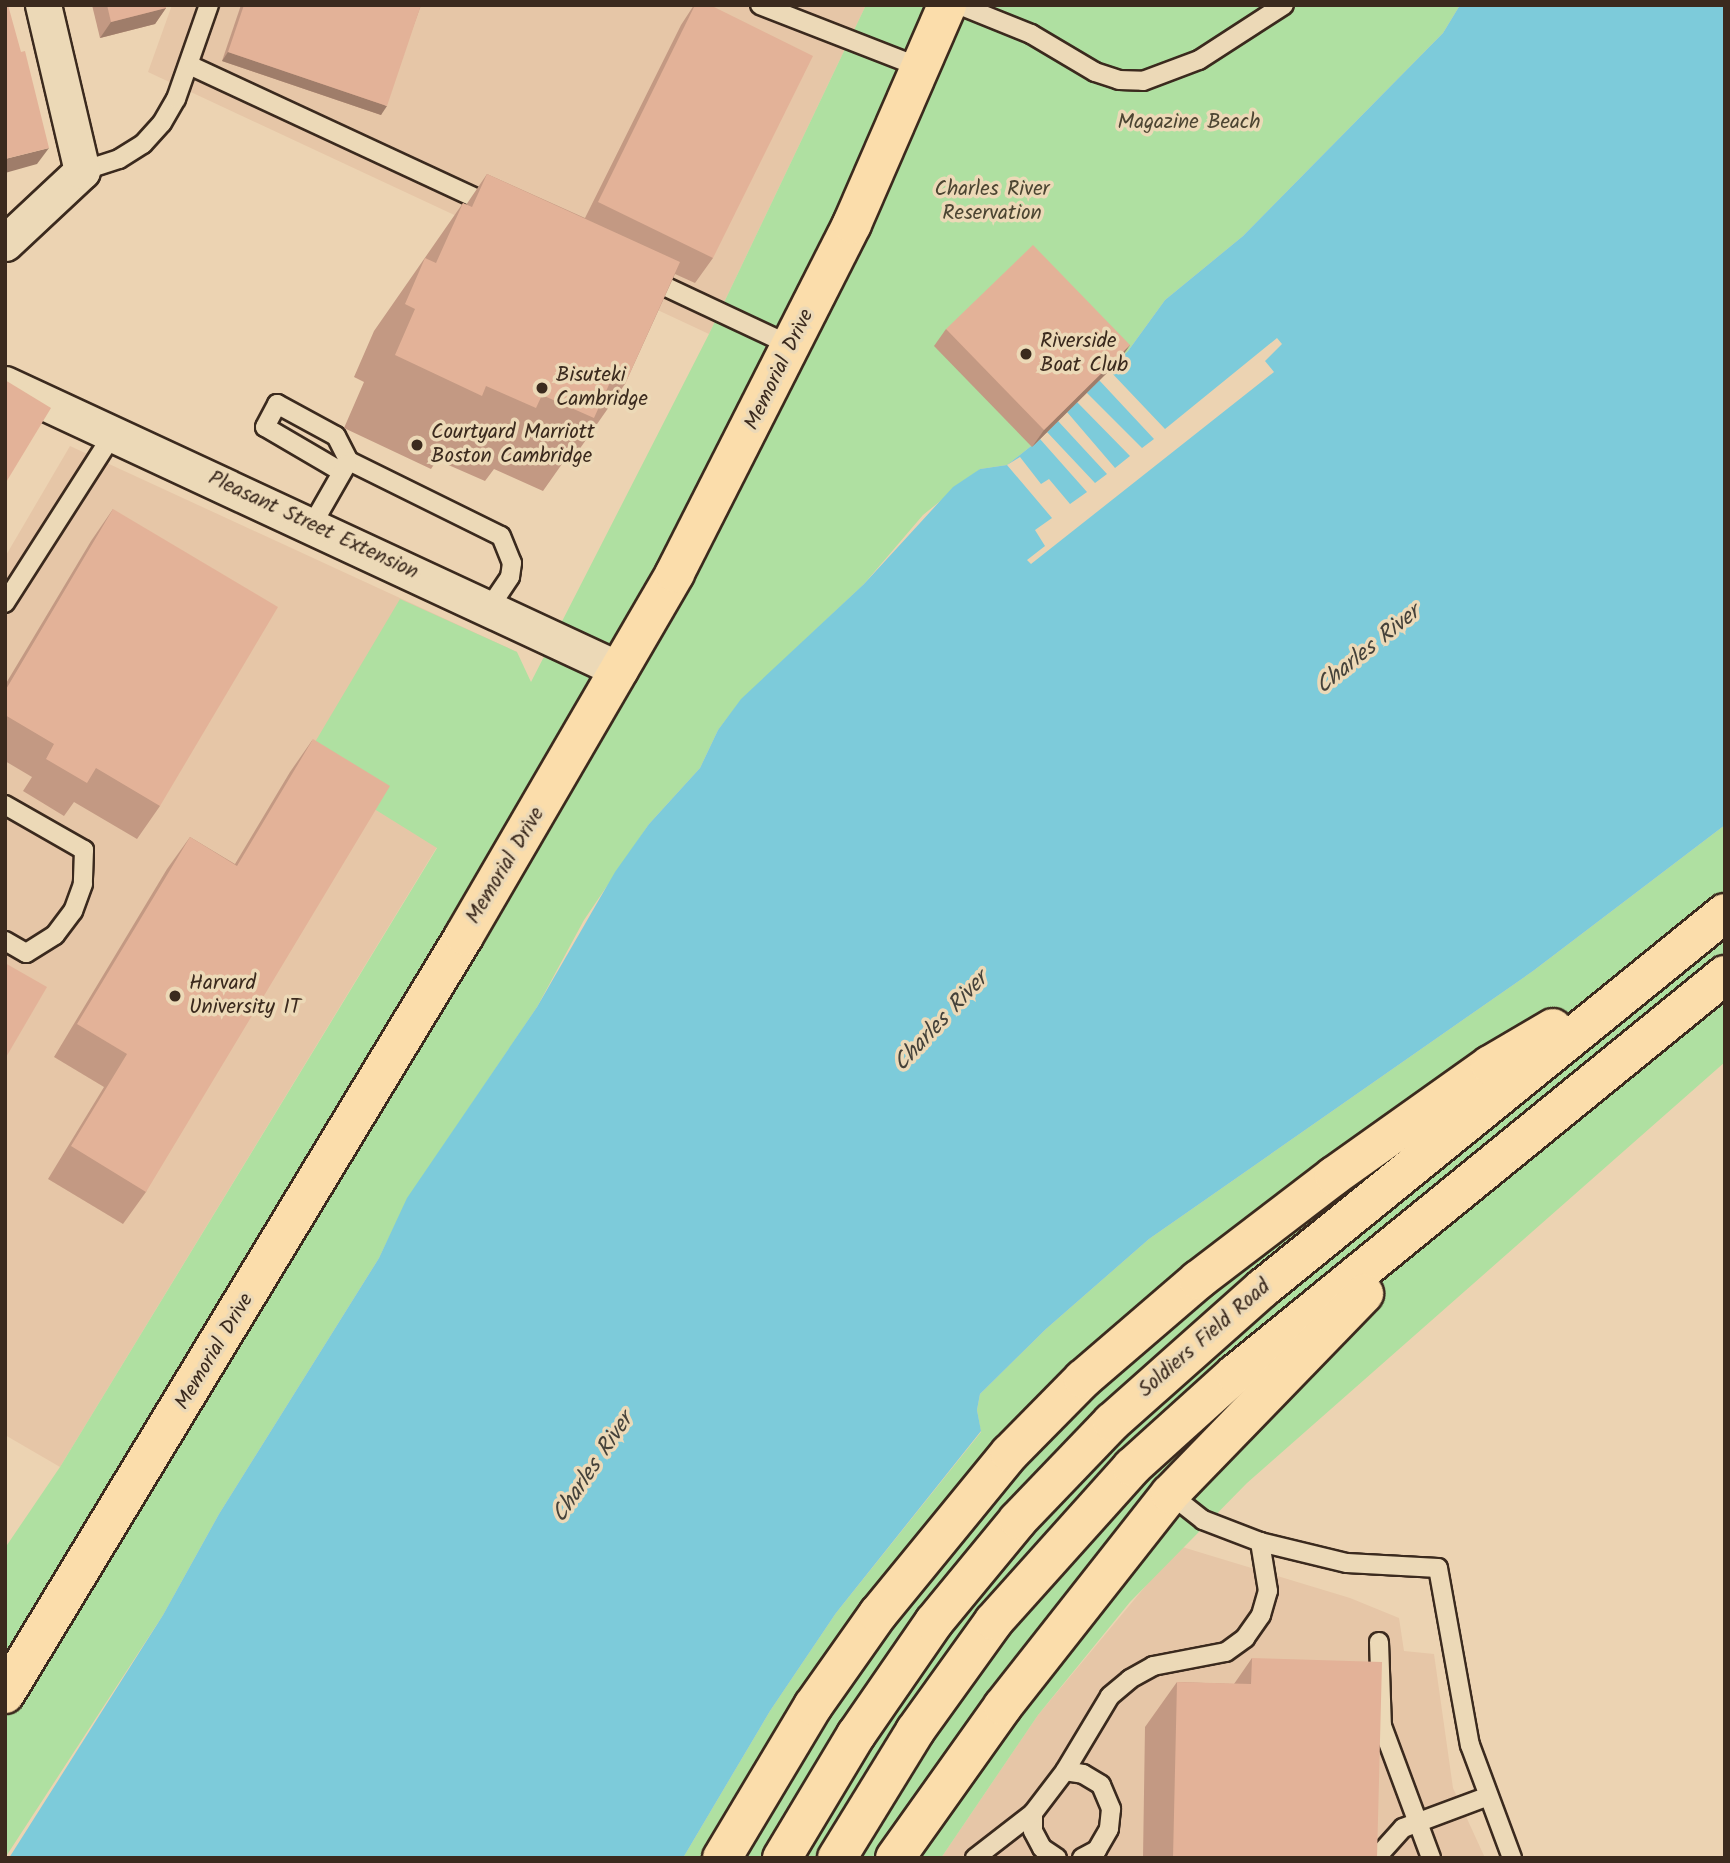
<!DOCTYPE html>
<html>
<head>
<meta charset="utf-8">
<style>
	body { margin:0 }
	#map { position:relative; width:1730px; height:1863px; overflow:hidden; background:#ecd3b2; font-family:Kalam,sans-serif }
	div>[style] { position:absolute }
	.built>* { inset:0; background:#e6c6a7 }
	.green>* { inset:0; background:#afe0a1 }
	.water>* { inset:0; background:#7dcbda }
	.pier>* { inset:0; background:#ecd3b2 }
	.roads { filter:drop-shadow(2px 0 #3b2a1e) drop-shadow(-2px 0 #3b2a1e) drop-shadow(0 2px #3b2a1e) drop-shadow(0 -2px #3b2a1e) }
	.service>* { height:18px; margin:-9px; padding:0 9px; transform-origin:9px; border-radius:9px; background:#ecd9b7 }
	.minor>* { height:35px; margin:-17.5px; padding:0 17.5px; transform-origin:17.5px; border-radius:17.5px; background:#ecd9b7 }
	.trunk>* { height:38px; margin:-19px; padding:0 19px; transform-origin:19px; border-radius:19px; background:#fbddab }
	.motorway>* { height:38px; margin:-19px; padding:0 19px; transform-origin:19px; border-radius:19px; background:#fbddab }
	.wall>* { inset:0; background:#c39983 }
	.shaded-wall>* { inset:0; background:#9f7d6a }
	.building>* { inset:0; background:#e3b298 }
	.dots>* { width:19px; height:19px; translate:-50% -50%; box-sizing:border-box; border:4px solid #ecd9b7; border-radius:50% }
	span { translate:-50% -50%; white-space:nowrap; text-align:center; line-height:1.15; -webkit-text-stroke:7px #ecd9b7; paint-order:stroke }
	.park-label { font-size:21px; color:#4c4532 }
	.poi-label { font-size:21px; color:#3b2a1e }
	.left { translate:0 -50%; text-align:left }
	.street-label { font-size:21px; color:#3b2a1e }
	.water-label { font-size:23px; color:#45423a; font-style:italic }
	.frame { position:absolute; inset:0; border:7px solid #3b2a1e; pointer-events:none }
</style>
</head>
<body>
<div id="map">
	<div class="built">
		<div style="clip-path:polygon(172px 5px,866px 5px,709px 334px,148px 72px)"></div>
		<div style="clip-path:polygon(70px 446px,517px 652px,437px 847px,60px 1467px,5px 1435px,5px 557px)"></div>
		<div style="clip-path:polygon(1179px 1546px,1350px 1598px,1399px 1618px,1404px 1651px,1434px 1654px,1453px 1788px,1485px 1858px,941px 1858px,1038px 1715px)"></div>
	</div>
	<div class="green">
		<div style="clip-path:polygon(866px 5px,1460px 5px,1443px 33px,1243px 236px,1165px 300px,1128px 351px,1040px 439px,1007px 465px,980px 469px,923px 515px,864px 584px,741px 700px,718px 730px,700px 768px,649px 824px,584px 920px,537px 1007px,408px 1198px,379px 1258px,219px 1514px,163px 1615px,5px 1858px,5px 1548px,60px 1467px,437px 848px,302px 764px,400px 599px,517px 652px,531px 682px,709px 334px)"></div>
		<div style="clip-path:polygon(1725px 825px,1725px 1062px,1247px 1483px,1130px 1602px,1038px 1715px,941px 1858px,683px 1858px,770px 1711px,836px 1613px,981px 1432px,977px 1410px,980px 1394px,1046px 1329px,1149px 1239px,1533px 971px)"></div>
	</div>
	<div class="water">
		<div style="clip-path:polygon(1460px 5px,1725px 5px,1725px 825px,1533px 971px,1149px 1239px,1046px 1329px,980px 1394px,977px 1410px,981px 1431px,836px 1613px,770px 1711px,683px 1858px,9px 1858px,163px 1615px,219px 1514px,379px 1258px,407px 1198px,537px 1007px,615px 872px,649px 824px,700px 768px,718px 730px,741px 699px,864px 584px,953px 487px,980px 469px,1007px 465px,1040px 439px,1128px 351px,1165px 300px,1243px 236px,1443px 33px)"></div>
	</div>
	<div class="pier">
		<div style="clip-path:polygon(1277px 338px,1282px 344px,1265px 361px,1274px 372px,1031px 564px,1027px 560px,1045px 546px,1035px 530px,1052px 518px,1007px 465px,1020px 457px,1041px 484px,1049px 479px,1070px 504px,1087px 492px,1040px 439px,1047px 432px,1095px 483px,1107px 474px,1058px 421px,1067px 412px,1115px 468px,1130px 456px,1077px 402px,1086px 392px,1142px 448px,1154px 439px,1099px 380px,1109px 370px,1165px 429px)"></div>
	</div>
	<div class="roads">
		<div class="service">
			<div style="left:760px;top:5px;width:174px;rotate:21.3deg"></div>
			<div style="left:959px;top:5px;width:78px;rotate:21.9deg"></div>
			<div style="left:1031px;top:34px;width:74px;rotate:30.7deg"></div>
			<div style="left:1095px;top:72px;width:25px;rotate:18deg"></div>
			<div style="left:1119px;top:80px;width:24px;rotate:2deg"></div>
			<div style="left:1143px;top:81px;width:60px;rotate:-20.6deg"></div>
			<div style="left:1199px;top:60px;width:101px;rotate:-32.9deg"></div>
			<div style="left:189px;top:65px;width:333px;rotate:24.9deg"></div>
			<div style="left:82px;top:171px;width:39px;rotate:-18deg"></div>
			<div style="left:119px;top:159px;width:28px;rotate:-32deg"></div>
			<div style="left:143px;top:144px;width:28px;rotate:-48deg"></div>
			<div style="left:162px;top:123px;width:28px;rotate:-60deg"></div>
			<div style="left:176px;top:99px;width:100px;rotate:-70.7deg"></div>
			<div style="left:649px;top:279px;width:158px;rotate:25.1deg"></div>
			<div style="left:342px;top:472px;width:89px;rotate:-149.7deg"></div>
			<div style="left:265px;top:427px;width:26px;rotate:-62deg"></div>
			<div style="left:277px;top:404px;width:67px;rotate:28.5deg"></div>
			<div style="left:336px;top:436px;width:28px;rotate:63deg"></div>
			<div style="left:349px;top:461px;width:169px;rotate:26.3deg"></div>
			<div style="left:501px;top:536px;width:29px;rotate:68deg"></div>
			<div style="left:512px;top:563px;width:14px;rotate:98deg"></div>
			<div style="left:510px;top:577px;width:36px;rotate:124deg"></div>
			<div style="left:312px;top:525px;width:70px;rotate:-60.2deg"></div>
			<div style="left:5px;top:603px;width:201px;rotate:-57.4deg"></div>
			<div style="left:5px;top:805px;width:91px;rotate:29.7deg"></div>
			<div style="left:84px;top:850px;width:34px;rotate:92deg"></div>
			<div style="left:83px;top:884px;width:29px;rotate:110deg"></div>
			<div style="left:73px;top:911px;width:30px;rotate:127deg"></div>
			<div style="left:55px;top:935px;width:34px;rotate:148deg"></div>
			<div style="left:26px;top:953px;width:24px;rotate:-150deg"></div>
			<div style="left:1170px;top:1494px;width:42px;rotate:38.2deg"></div>
			<div style="left:1203px;top:1520px;width:61px;rotate:21.1deg"></div>
			<div style="left:1260px;top:1542px;width:89px;rotate:13.6deg"></div>
			<div style="left:1347px;top:1563px;width:91px;rotate:3.1deg"></div>
			<div style="left:1438px;top:1568px;width:180px;rotate:79.8deg"></div>
			<div style="left:1470px;top:1745px;width:121px;rotate:69.6deg"></div>
			<div style="left:1379px;top:1642px;width:84px;rotate:88deg"></div>
			<div style="left:1382px;top:1726px;width:141px;rotate:69.6deg"></div>
			<div style="left:1065px;top:1771px;width:18px;rotate:9deg"></div>
			<div style="left:1083px;top:1774px;width:21px;rotate:31deg"></div>
			<div style="left:1101px;top:1785px;width:26px;rotate:67deg"></div>
			<div style="left:1111px;top:1809px;width:20px;rotate:96deg"></div>
			<div style="left:1109px;top:1829px;width:24px;rotate:120deg"></div>
			<div style="left:1097px;top:1850px;width:17px;rotate:152deg"></div>
			<div style="left:1033px;top:1813px;width:18px;rotate:90deg"></div>
			<div style="left:1033px;top:1831px;width:19px;rotate:62deg"></div>
			<div style="left:1042px;top:1848px;width:18px;rotate:34deg"></div>
			<div style="left:975px;top:1858px;width:73px;rotate:-37.8deg"></div>
			<div style="left:1033px;top:1813px;width:53px;rotate:-52.7deg"></div>
			<div style="left:1065px;top:1771px;width:87px;rotate:-59deg"></div>
			<div style="left:1110px;top:1696px;width:26px;rotate:-40deg"></div>
			<div style="left:1130px;top:1679px;width:26px;rotate:-29deg"></div>
			<div style="left:1153px;top:1666px;width:74px;rotate:-10.9deg"></div>
			<div style="left:1226px;top:1652px;width:24px;rotate:-36deg"></div>
			<div style="left:1245px;top:1638px;width:28px;rotate:-55deg"></div>
			<div style="left:1261px;top:1615px;width:25px;rotate:-74deg"></div>
			<div style="left:1268px;top:1591px;width:50px;rotate:-99.3deg"></div>
			<div style="left:1376px;top:1858px;width:40px;rotate:-48deg"></div>
			<div style="left:1403px;top:1828px;width:89px;rotate:-20.5deg"></div>
		</div>
		<div class="minor">
			<div style="left:5px;top:243px;width:105px;rotate:-43.1deg"></div>
			<div style="left:82px;top:171px;width:171px;rotate:-103.2deg"></div>
			<div style="left:5px;top:384px;width:678px;rotate:24.94deg"></div>
		</div>
		<div class="trunk">
			<div style="left:5px;top:1694px;width:886px;rotate:-58.8deg"></div>
			<div style="left:464px;top:936px;width:420px;rotate:-59.8deg"></div>
			<div style="left:675px;top:573px;width:391px;rotate:-63.1deg"></div>
			<div style="left:852px;top:224px;width:239px;rotate:-66.5deg"></div>
		</div>
		<div class="motorway">
			<div style="left:722px;top:1858px;width:177px;rotate:-59.1deg"></div>
			<div style="left:813px;top:1706px;width:113px;rotate:-54.8deg"></div>
			<div style="left:878px;top:1614px;width:208px;rotate:-50.7deg"></div>
			<div style="left:1010px;top:1453px;width:104px;rotate:-45.4deg"></div>
			<div style="left:1083px;top:1379px;width:152px;rotate:-40.7deg"></div>
			<div style="left:1198px;top:1280px;width:171px;rotate:-37.4deg"></div>
			<div style="left:1334px;top:1176px;width:191px;rotate:-35.4deg"></div>
			<div style="left:1490px;top:1065px;width:73px;rotate:-30.4deg"></div>
			<div style="left:782px;top:1858px;width:144px;rotate:-59deg"></div>
			<div style="left:856px;top:1735px;width:137px;rotate:-55.4deg"></div>
			<div style="left:934px;top:1622px;width:132px;rotate:-50.5deg"></div>
			<div style="left:1018px;top:1520px;width:136px;rotate:-46.2deg"></div>
			<div style="left:1112px;top:1422px;width:202px;rotate:-41.6deg"></div>
			<div style="left:1263px;top:1288px;width:595px;rotate:-39.07deg"></div>
			<div style="left:837px;top:1858px;width:149px;rotate:-58.4deg"></div>
			<div style="left:915px;top:1731px;width:135px;rotate:-54.3deg"></div>
			<div style="left:994px;top:1621px;width:207px;rotate:-48.1deg"></div>
			<div style="left:1132px;top:1467px;width:139px;rotate:-42.1deg"></div>
			<div style="left:1235px;top:1374px;width:632px;rotate:-39.16deg"></div>
			<div style="left:895px;top:1858px;width:186px;rotate:-54.6deg"></div>
			<div style="left:1003px;top:1706px;width:270px;rotate:-51.8deg"></div>
			<div style="left:1170px;top:1494px;width:279px;rotate:-45.9deg"></div>
		</div>
	</div>
	<div class="wall">
		<div style="clip-path:polygon(92px 5px,166px 5px,166px 8px,155px 24px,100px 38px)"></div>
		<div style="clip-path:polygon(241px 5px,421px 5px,381px 115px,222px 61px)"></div>
		<div style="clip-path:polygon(694px 5px,710px 5px,713px 258px,695px 283px,675px 274px,625px 384px,574px 457px,569px 454px,543px 491px,494px 469px,485px 481px,437px 460px,431px 469px,344px 428px,364px 382px,354px 377px,374px 331px,463px 203px,466px 205px,487px 174px,585px 218px,681px 25px)"></div>
		<div style="clip-path:polygon(946px 329px,1130px 345px,1118px 362px,1032px 447px,934px 346px)"></div>
		<div style="clip-path:polygon(113px 509px,160px 806px,137px 839px,74px 802px,64px 816px,23px 791px,32px 777px,5px 761px,5px 685px,91px 541px)"></div>
		<div style="clip-path:polygon(313px 739px,146px 1192px,123px 1224px,48px 1179px,104px 1087px,54px 1057px,167px 869px,190px 837px,235px 864px,290px 772px)"></div>
		<div style="clip-path:polygon(1252px 1658px,1377px 1858px,1143px 1858px,1145px 1727px,1177px 1682px,1234px 1684px)"></div>
	</div>
	<div class="shaded-wall">
		<div style="clip-path:polygon(166px 8px,155px 24px,100px 38px,111px 22px)"></div>
		<div style="clip-path:polygon(228px 52px,387px 106px,381px 115px,222px 61px)"></div>
		<div style="clip-path:polygon(49px 148px,37px 164px,5px 173px,5px 159px)"></div>
		<div style="clip-path:polygon(1130px 345px,1118px 362px,1032px 447px,1044px 430px)"></div>
	</div>
	<div class="building">
		<div style="clip-path:polygon(5px 5px,8px 5px,21px 52px,25px 51px,49px 148px,5px 159px)"></div>
		<div style="clip-path:polygon(107px 5px,166px 5px,166px 8px,111px 22px)"></div>
		<div style="clip-path:polygon(244px 5px,421px 5px,387px 106px,228px 52px)"></div>
		<div style="clip-path:polygon(695px 5px,710px 5px,813px 56px,713px 258px,598px 202px)"></div>
		<div style="clip-path:polygon(487px 174px,680px 262px,625px 384px,612px 378px,594px 418px,542px 395px,536px 408px,486px 386px,482px 396px,395px 355px,415px 309px,405px 304px,425px 258px,436px 263px,463px 203px,472px 207px)"></div>
		<div style="clip-path:polygon(1033px 245px,1130px 345px,1044px 430px,946px 329px)"></div>
		<div style="clip-path:polygon(5px 380px,51px 408px,5px 484px)"></div>
		<div style="clip-path:polygon(113px 509px,278px 607px,160px 806px,96px 768px,87px 783px,46px 759px,54px 744px,5px 715px,5px 691px)"></div>
		<div style="clip-path:polygon(313px 739px,390px 786px,146px 1192px,71px 1146px,127px 1054px,77px 1024px,190px 837px,237px 866px)"></div>
		<div style="clip-path:polygon(5px 963px,47px 987px,5px 1059px)"></div>
		<div style="clip-path:polygon(1252px 1658px,1382px 1662px,1377px 1858px,1173px 1858px,1177px 1682px,1251px 1684px)"></div>
	</div>
	<div class="dots">
		<div style="left:1026px;top:354px;background:#3b2a1e"></div>
		<div style="left:542px;top:388px;background:#3b2a1e"></div>
		<div style="left:417px;top:445px;background:#3b2a1e"></div>
		<div style="left:175px;top:996px;background:#3b2a1e"></div>
	</div>
	<div class="park-label">
		<span style="left:1189px;top:123px">Magazine Beach</span>
		<span style="left:992px;top:202px">Charles River<br>Reservation</span>
	</div>
	<div class="poi-label">
		<span class="left" style="left:1040px;top:354px">Riverside<br>Boat Club</span>
		<span class="left" style="left:556px;top:388px">Bisuteki<br>Cambridge</span>
		<span class="left" style="left:431px;top:445px">Courtyard Marriott<br>Boston Cambridge</span>
		<span class="left" style="left:189px;top:996px">Harvard<br>University IT</span>
	</div>
	<div class="street-label">
		<span style="left:780px;top:370px;rotate:-64deg">Memorial Drive</span>
		<span style="left:313px;top:526px;rotate:25deg">Pleasant Street Extension</span>
		<span style="left:506px;top:866px;rotate:-59deg">Memorial Drive</span>
		<span style="left:1205px;top:1339px;rotate:-41deg">Soldiers Field Road</span>
		<span style="left:215px;top:1352px;rotate:-59deg">Memorial Drive</span>
	</div>
	<div class="water-label">
		<span style="left:1368px;top:650px;rotate:-39deg">Charles River</span>
		<span style="left:941px;top:1022px;rotate:-47deg">Charles River</span>
		<span style="left:593px;top:1468px;rotate:-56deg">Charles River</span>
	</div>
	<div class="frame"></div>
</div>
</body>
</html>
